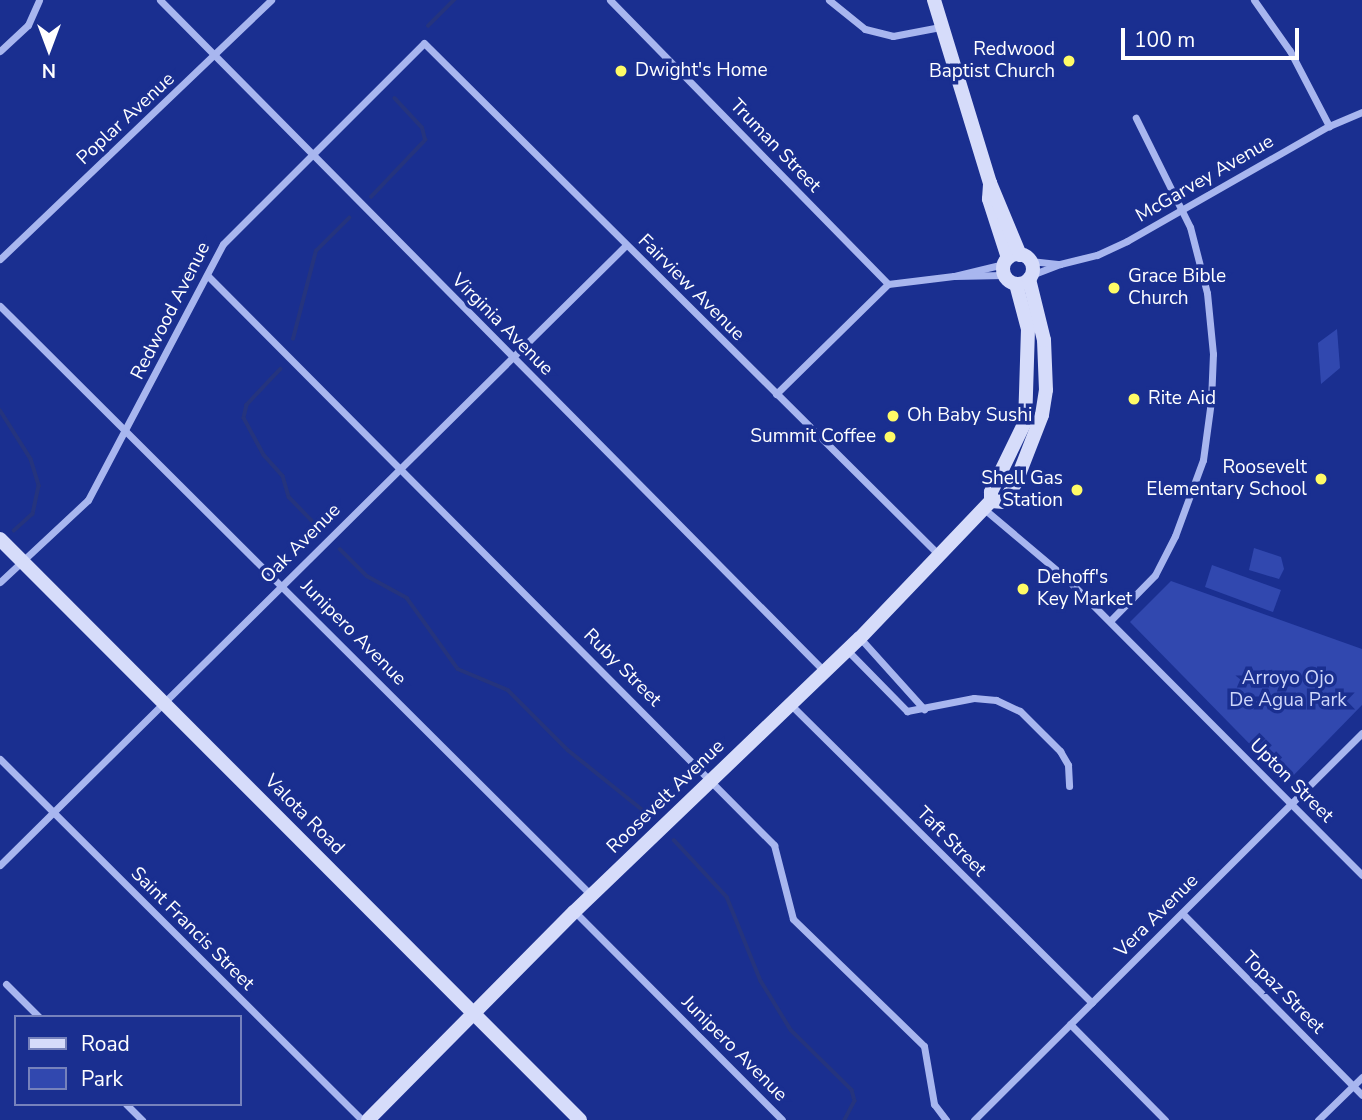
<!DOCTYPE html>
<html>
<head>
<meta charset="utf-8">
<style>
	body { margin:0 }
	#map { position:relative; width:1362px; height:1120px; overflow:hidden; background:#1a2f90; font-family:"Nunito Sans",sans-serif }
	div>[style] { position:absolute }
	.green>* { inset:0; background:#3148af }
	.stream>* { height:3.5px; margin:-1.75px; padding:0 1.75px; transform-origin:1.75px; border-radius:1.75px; background:#25347e }
	.street>* { height:7px; margin:-3.5px; padding:0 3.5px; transform-origin:3.5px; border-radius:3.5px; background:#a8b6ef }
	.secondary>* { height:14px; margin:-7px; padding:0 7px; transform-origin:7px; border-radius:7px; background:#d6dcfa }
	.secondary>.ring { margin:-7px; padding:0; box-sizing:content-box; background:none; border:14px solid #d6dcfa; border-radius:50% }
	.dots>* { width:19px; height:19px; translate:-50% -50%; box-sizing:border-box; border:4px solid #1a2f90; border-radius:50% }
	span { translate:-50% -50%; white-space:nowrap; text-align:center; line-height:1.15; -webkit-text-stroke:7px #1a2f90; paint-order:stroke }
	.poi-label { font-size:19px; color:#fff }
	.right { translate:-100% -50%; text-align:right }
	.left { translate:0 -50%; text-align:left }
	.street-label { font-size:19px; color:#fff }
	.park-label { font-size:19px; color:#cfd7fa }
	.legend { position:absolute; left:14px; top:1015px; width:228px; height:91px; box-sizing:border-box; background:#1a2f90; border:2px solid #7682bc; margin:0; padding:9px 12px; list-style:none; font-size:21px; color:#fff }
	.legend li { display:flex; align-items:center; gap:14px; height:35px }
	.legend b { width:35px; border:2px solid #7682bc }
	.north { position:absolute; left:14px; top:14px; width:70px; height:70px; -webkit-text-stroke:5px #1a2f90; paint-order:stroke; rotate:180deg; font-size:19px; font-weight:700; line-height:28px; text-align:center; color:#fff }
	.north::after { content:''; display:block; margin:auto; width:24px; height:32px; background:#fff; clip-path:polygon(50% 0,100% 100%,50% 72%,0 100%) }
	.scale { position:absolute; left:1121px; top:28px; width:178px; height:32px; box-sizing:border-box; border:4px solid #fff; border-top:0; padding-left:9px; font-size:21px; line-height:24px; white-space:nowrap; color:#fff; -webkit-text-stroke:5px #1a2f90; paint-order:stroke }
</style>
</head>
<body>
<div id="map">
	<div class="green">
		<div style="clip-path:polygon(1337px 329px,1340px 368px,1321px 384px,1318px 343px)"></div>
		<div style="clip-path:polygon(1254px 548px,1281px 557px,1284px 569px,1279px 579px,1249px 570px)"></div>
		<div style="clip-path:polygon(1212px 565px,1281px 590px,1273px 612px,1205px 587px)"></div>
		<div style="clip-path:polygon(1171px 581px,1362px 649px,1362px 705px,1287px 782px,1130px 622px)"></div>
	</div>
	<div class="stream">
		<div style="left:428px;top:26px;width:37px;rotate:-45deg"></div>
		<div style="left:371px;top:197px;width:79px;rotate:-46.5deg"></div>
		<div style="left:425px;top:140px;width:12px;rotate:-104deg"></div>
		<div style="left:422px;top:128px;width:40px;rotate:-133deg"></div>
		<div style="left:293px;top:339px;width:91px;rotate:-75.4deg"></div>
		<div style="left:316px;top:251px;width:47px;rotate:-45deg"></div>
		<div style="left:281px;top:369px;width:50px;rotate:133.4deg"></div>
		<div style="left:247px;top:405px;width:13px;rotate:103deg"></div>
		<div style="left:244px;top:418px;width:42px;rotate:61.6deg"></div>
		<div style="left:264px;top:455px;width:28px;rotate:48deg"></div>
		<div style="left:283px;top:476px;width:22px;rotate:74deg"></div>
		<div style="left:289px;top:497px;width:43px;rotate:45.9deg"></div>
		<div style="left:0;top:410px;width:58px;rotate:57.7deg"></div>
		<div style="left:31px;top:459px;width:28px;rotate:73deg"></div>
		<div style="left:39px;top:486px;width:29px;rotate:102deg"></div>
		<div style="left:33px;top:514px;width:25px;rotate:138deg"></div>
		<div style="left:340px;top:549px;width:38px;rotate:45deg"></div>
		<div style="left:367px;top:576px;width:46px;rotate:28.8deg"></div>
		<div style="left:407px;top:598px;width:87px;rotate:54.3deg"></div>
		<div style="left:458px;top:669px;width:54px;rotate:22.8deg"></div>
		<div style="left:508px;top:690px;width:85px;rotate:45deg"></div>
		<div style="left:568px;top:750px;width:105px;rotate:38.8deg"></div>
		<div style="left:674px;top:840px;width:78px;rotate:47.1deg"></div>
		<div style="left:727px;top:897px;width:91px;rotate:68deg"></div>
		<div style="left:761px;top:981px;width:57px;rotate:58.5deg"></div>
		<div style="left:791px;top:1030px;width:86px;rotate:44.5deg"></div>
		<div style="left:852px;top:1090px;width:11px;rotate:75deg"></div>
		<div style="left:855px;top:1101px;width:21px;rotate:118deg"></div>
	</div>
	<div class="street">
		<div style="left:160px;top:0;width:943px;rotate:45.3deg"></div>
		<div style="left:610px;top:0;width:397px;rotate:45.6deg"></div>
		<div style="left:829px;top:0;width:46px;rotate:38.9deg"></div>
		<div style="left:865px;top:29px;width:29px;rotate:14deg"></div>
		<div style="left:893px;top:36px;width:48px;rotate:-10.8deg"></div>
		<div style="left:1254px;top:0;width:62px;rotate:54.8deg"></div>
		<div style="left:1290px;top:51px;width:85px;rotate:62.5deg"></div>
		<div style="left:0;top:51px;width:38px;rotate:-43deg"></div>
		<div style="left:28px;top:25px;width:27px;rotate:-66deg"></div>
		<div style="left:0;top:259px;width:375px;rotate:-43.7deg"></div>
		<div style="left:1030px;top:261px;width:30px;rotate:6deg"></div>
		<div style="left:1060px;top:264px;width:30px;rotate:159deg"></div>
		<div style="left:1004px;top:264px;width:51px;rotate:166.5deg"></div>
		<div style="left:954px;top:276px;width:50px;rotate:-1.1deg"></div>
		<div style="left:1060px;top:264px;width:38px;rotate:-14deg"></div>
		<div style="left:1097px;top:255px;width:33px;rotate:-25deg"></div>
		<div style="left:1127px;top:241px;width:232px;rotate:-29.7deg"></div>
		<div style="left:1329px;top:126px;width:36px;rotate:-23deg"></div>
		<div style="left:208px;top:276px;width:803px;rotate:45.15deg"></div>
		<div style="left:774px;top:845px;width:76px;rotate:75.6deg"></div>
		<div style="left:793px;top:919px;width:182px;rotate:44.1deg"></div>
		<div style="left:924px;top:1046px;width:59px;rotate:80.2deg"></div>
		<div style="left:934px;top:1104px;width:20px;rotate:53deg"></div>
		<div style="left:0;top:306px;width:834px;rotate:44.9deg"></div>
		<div style="left:776px;top:394px;width:157px;rotate:-44.5deg"></div>
		<div style="left:888px;top:284px;width:66px;rotate:-6.9deg"></div>
		<div style="left:983px;top:508px;width:110px;rotate:40.2deg"></div>
		<div style="left:1067px;top:579px;width:418px;rotate:45.1deg"></div>
		<div style="left:0;top:582px;width:120px;rotate:-43deg"></div>
		<div style="left:88px;top:500px;width:289px;rotate:-62.2deg"></div>
		<div style="left:223px;top:244px;width:284px;rotate:-45deg"></div>
		<div style="left:424px;top:43px;width:723px;rotate:44.83deg"></div>
		<div style="left:1110px;top:621px;width:64px;rotate:-45.6deg"></div>
		<div style="left:1155px;top:575px;width:44px;rotate:-62.9deg"></div>
		<div style="left:1175px;top:536px;width:81px;rotate:-69.8deg"></div>
		<div style="left:1203px;top:460px;width:60px;rotate:-82.3deg"></div>
		<div style="left:1211px;top:401px;width:47px;rotate:-87.6deg"></div>
		<div style="left:1213px;top:354px;width:61px;rotate:-95.6deg"></div>
		<div style="left:1207px;top:293px;width:68px;rotate:-104.4deg"></div>
		<div style="left:1190px;top:227px;width:122px;rotate:-116.4deg"></div>
		<div style="left:860px;top:638px;width:96px;rotate:48deg"></div>
		<div style="left:847px;top:650px;width:86px;rotate:45.5deg"></div>
		<div style="left:907px;top:711px;width:68px;rotate:-11deg"></div>
		<div style="left:974px;top:698px;width:22px;rotate:5deg"></div>
		<div style="left:996px;top:700px;width:26px;rotate:25deg"></div>
		<div style="left:1020px;top:711px;width:57px;rotate:45deg"></div>
		<div style="left:1060px;top:751px;width:16px;rotate:60deg"></div>
		<div style="left:1068px;top:765px;width:21px;rotate:87deg"></div>
		<div style="left:789px;top:703px;width:426px;rotate:44.7deg"></div>
		<div style="left:0;top:759px;width:511px;rotate:44.92deg"></div>
		<div style="left:0;top:865px;width:880px;rotate:-44.72deg"></div>
		<div style="left:575px;top:912px;width:293px;rotate:45.1deg"></div>
		<div style="left:1182px;top:913px;width:256px;rotate:45.3deg"></div>
		<div style="left:6px;top:984px;width:47px;rotate:45deg"></div>
		<div style="left:1070px;top:1024px;width:135px;rotate:45.3deg"></div>
		<div style="left:126px;top:1104px;width:23px;rotate:45deg"></div>
		<div style="left:974px;top:1120px;width:548px;rotate:-44.93deg"></div>
		<div style="left:1318px;top:1120px;width:62px;rotate:-44.3deg"></div>
	</div>
	<div class="secondary">
		<div style="left:934px;top:0;width:191px;rotate:73deg"></div>
		<div class="ring" style="left:1003px;top:254px;width:16px;height:16px"></div>
		<div style="left:1008px;top:258px;width:62px;rotate:-107.9deg"></div>
		<div style="left:989px;top:199px;width:16px;rotate:-86deg"></div>
		<div style="left:990px;top:183px;width:78px;rotate:67.4deg"></div>
		<div style="left:1016px;top:284px;width:47px;rotate:75.1deg"></div>
		<div style="left:1028px;top:329px;width:93px;rotate:91.8deg"></div>
		<div style="left:1025px;top:422px;width:78px;rotate:115.9deg"></div>
		<div style="left:991px;top:492px;width:9px;rotate:90deg"></div>
		<div style="left:991px;top:501px;width:13px;rotate:4deg"></div>
		<div style="left:1004px;top:502px;width:23px;rotate:-59deg"></div>
		<div style="left:1016px;top:482px;width:72px;rotate:-68.8deg"></div>
		<div style="left:1042px;top:415px;width:25px;rotate:-81deg"></div>
		<div style="left:1046px;top:390px;width:50px;rotate:-92.3deg"></div>
		<div style="left:1044px;top:340px;width:63px;rotate:-103.8deg"></div>
		<div style="left:0;top:539px;width:821px;rotate:45.05deg"></div>
		<div style="left:368px;top:1120px;width:293px;rotate:-45.3deg"></div>
		<div style="left:574px;top:912px;width:396px;rotate:-43.8deg"></div>
		<div style="left:860px;top:638px;width:190px;rotate:-46.3deg"></div>
	</div>
	<div class="dots">
		<div style="left:1069px;top:61px;background:#fffb66"></div>
		<div style="left:621px;top:71px;background:#fffb66"></div>
		<div style="left:1114px;top:288px;background:#fffb66"></div>
		<div style="left:1134px;top:399px;background:#fffb66"></div>
		<div style="left:893px;top:416px;background:#fffb66"></div>
		<div style="left:890px;top:437px;background:#fffb66"></div>
		<div style="left:1321px;top:479px;background:#fffb66"></div>
		<div style="left:1077px;top:490px;background:#fffb66"></div>
		<div style="left:1023px;top:589px;background:#fffb66"></div>
	</div>
	<div class="poi-label">
		<span class="right" style="left:1055px;top:61px">Redwood<br>Baptist Church</span>
		<span class="left" style="left:635px;top:71px">Dwight's Home</span>
		<span class="left" style="left:1128px;top:288px">Grace Bible<br>Church</span>
		<span class="left" style="left:1148px;top:399px">Rite Aid</span>
		<span class="left" style="left:907px;top:416px">Oh Baby Sushi</span>
		<span class="right" style="left:876px;top:437px">Summit Coffee</span>
		<span class="right" style="left:1307px;top:479px">Roosevelt<br>Elementary School</span>
		<span class="right" style="left:1063px;top:490px">Shell Gas<br>Station</span>
		<span class="left" style="left:1037px;top:589px">Dehoff's<br>Key Market</span>
	</div>
	<div class="street-label">
		<span style="left:126px;top:119px;rotate:-43deg">Poplar Avenue</span>
		<span style="left:775px;top:146px;rotate:46deg">Truman Street</span>
		<span style="left:1205px;top:179px;rotate:-30deg">McGarvey Avenue</span>
		<span style="left:691px;top:288px;rotate:45deg">Fairview Avenue</span>
		<span style="left:171px;top:311px;rotate:-63deg">Redwood Avenue</span>
		<span style="left:502px;top:325px;rotate:45deg">Virginia Avenue</span>
		<span style="left:301px;top:544px;rotate:-45deg">Oak Avenue</span>
		<span style="left:353px;top:633px;rotate:45deg">Junipero Avenue</span>
		<span style="left:622px;top:668px;rotate:45deg">Ruby Street</span>
		<span style="left:1291px;top:781px;rotate:45deg">Upton Street</span>
		<span style="left:666px;top:797px;rotate:-44deg">Roosevelt Avenue</span>
		<span style="left:304px;top:815px;rotate:45deg">Valota Road</span>
		<span style="left:951px;top:842px;rotate:45deg">Taft Street</span>
		<span style="left:1157px;top:916px;rotate:-45deg">Vera Avenue</span>
		<span style="left:192px;top:929px;rotate:45deg">Saint Francis Street</span>
		<span style="left:1283px;top:993px;rotate:45deg">Topaz Street</span>
		<span style="left:734px;top:1049px;rotate:45deg">Junipero Avenue</span>
	</div>
	<div class="park-label">
		<span style="left:1288px;top:690px">Arroyo Ojo<br>De Agua Park</span>
	</div>
	<ul class="legend">
	<li><b style="height:9px;background:#d6dcfa"></b>Road</li>
	<li><b style="height:19px;background:#3148af"></b>Park</li>
	</ul>
	<div class="north">N</div>
	<div class="scale">100 m</div>
</div>
</body>
</html>
